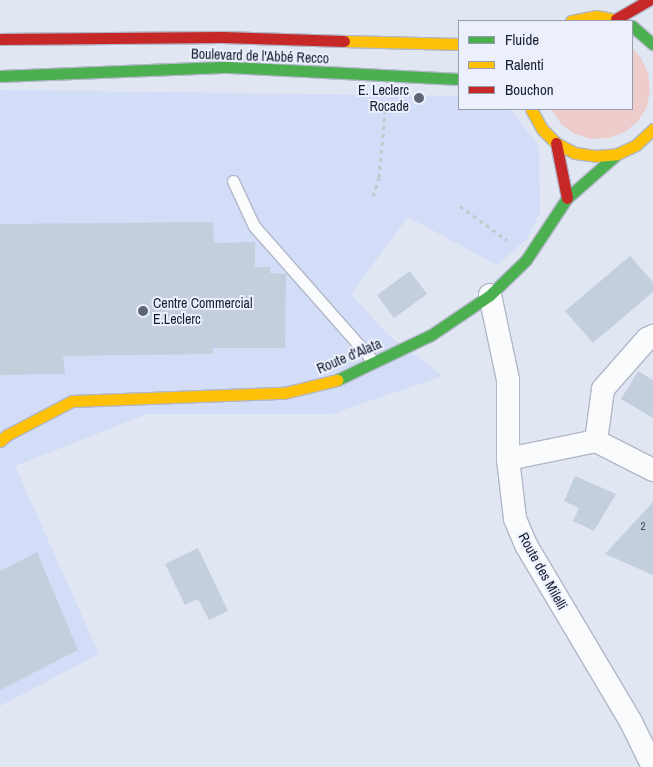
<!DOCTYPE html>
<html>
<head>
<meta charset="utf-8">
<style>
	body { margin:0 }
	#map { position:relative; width:653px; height:767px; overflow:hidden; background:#e1e6f3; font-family:"Archivo Narrow",sans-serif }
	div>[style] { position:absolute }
	.built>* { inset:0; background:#d3ddf8 }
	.green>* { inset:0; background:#edcccb }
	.building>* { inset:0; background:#c4cfde }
	.path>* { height:3px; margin-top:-1.5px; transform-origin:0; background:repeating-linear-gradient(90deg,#c5c8ce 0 4px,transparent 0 8px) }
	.roads { filter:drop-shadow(1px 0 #b1b7c8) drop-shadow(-1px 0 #b1b7c8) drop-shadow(0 1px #b1b7c8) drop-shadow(0 -1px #b1b7c8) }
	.lane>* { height:11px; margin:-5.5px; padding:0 5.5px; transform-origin:5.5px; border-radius:5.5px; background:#fafbfd }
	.street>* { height:22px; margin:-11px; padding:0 11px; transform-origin:11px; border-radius:11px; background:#fafbfd }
	.fast>* { height:11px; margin:-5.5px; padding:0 5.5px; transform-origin:5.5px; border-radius:5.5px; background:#4caf50 }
	.slow>* { height:11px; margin:-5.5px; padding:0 5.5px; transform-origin:5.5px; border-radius:5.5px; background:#ffc107 }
	.jam>* { height:11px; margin:-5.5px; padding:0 5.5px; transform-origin:5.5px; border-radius:5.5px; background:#c62828 }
	.dots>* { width:14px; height:14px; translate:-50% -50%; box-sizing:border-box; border:2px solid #ecf0fc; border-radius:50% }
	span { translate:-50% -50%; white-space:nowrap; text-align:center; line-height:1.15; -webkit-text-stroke:4px #ecf0fc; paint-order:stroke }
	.number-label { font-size:11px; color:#434b5e }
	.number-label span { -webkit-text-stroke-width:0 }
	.street-label { font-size:14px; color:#181f34 }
	.poi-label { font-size:14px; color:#181f34 }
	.right { translate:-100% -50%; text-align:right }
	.left { translate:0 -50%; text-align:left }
	.legend { position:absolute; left:458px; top:20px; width:175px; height:90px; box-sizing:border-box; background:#ecf0fc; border:1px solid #979cac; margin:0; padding:6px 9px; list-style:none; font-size:15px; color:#181f34 }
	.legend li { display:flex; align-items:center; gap:10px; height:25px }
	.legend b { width:25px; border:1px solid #979cac }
</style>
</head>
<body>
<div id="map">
	<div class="built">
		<div style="clip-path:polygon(0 90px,459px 96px,459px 109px,510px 109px,539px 146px,540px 213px,527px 239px,497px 265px,408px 217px,351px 294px,388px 335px,443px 376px,332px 414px,147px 414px,15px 466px,99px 654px,0 706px)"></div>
	</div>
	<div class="green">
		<div style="clip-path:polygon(632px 48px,641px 58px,648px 73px,650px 90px,647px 107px,638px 121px,625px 132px,609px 138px,591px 139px,575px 134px,561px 124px,551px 109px,632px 109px)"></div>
	</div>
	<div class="building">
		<div style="clip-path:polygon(213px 222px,214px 243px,255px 242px,255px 267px,270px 267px,270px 273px,286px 274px,285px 348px,213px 348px,213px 354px,63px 356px,65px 374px,0 375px,0 224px)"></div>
		<div style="clip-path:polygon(630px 256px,653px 282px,653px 292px,593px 343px,565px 311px)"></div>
		<div style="clip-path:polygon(410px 271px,427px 294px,394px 318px,377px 295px)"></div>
		<div style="clip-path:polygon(638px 371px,653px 380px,653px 418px,621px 399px)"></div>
		<div style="clip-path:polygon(575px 476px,616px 494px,594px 531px,573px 521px,579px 508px,564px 501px)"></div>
		<div style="clip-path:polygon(653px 502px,653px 575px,605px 554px)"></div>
		<div style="clip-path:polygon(198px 548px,228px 611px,209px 620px,198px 599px,185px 605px,165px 564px)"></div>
		<div style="clip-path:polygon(37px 552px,78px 650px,0 690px,0 571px)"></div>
	</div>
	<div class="path">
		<div style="left:373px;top:196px;width:20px;rotate:-72deg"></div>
		<div style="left:379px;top:177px;width:75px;rotate:-84.7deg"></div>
		<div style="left:460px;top:206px;width:58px;rotate:35.9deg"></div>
	</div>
	<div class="roads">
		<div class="lane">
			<div style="left:233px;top:181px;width:50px;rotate:65deg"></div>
			<div style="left:254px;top:226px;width:181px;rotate:48.6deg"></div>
		</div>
		<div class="street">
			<div style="left:490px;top:295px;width:87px;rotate:78deg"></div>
			<div style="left:508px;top:380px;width:79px;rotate:90deg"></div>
			<div style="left:508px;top:459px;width:60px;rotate:83.3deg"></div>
			<div style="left:515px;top:519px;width:28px;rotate:67deg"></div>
			<div style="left:526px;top:545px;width:206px;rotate:59.3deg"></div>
			<div style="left:631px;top:722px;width:50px;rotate:63.9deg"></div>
			<div style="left:596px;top:441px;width:52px;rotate:-82.3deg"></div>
			<div style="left:603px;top:389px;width:67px;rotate:-48.7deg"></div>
			<div style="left:647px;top:339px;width:7px;rotate:-27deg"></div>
			<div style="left:508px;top:459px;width:90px;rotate:-11.6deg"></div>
			<div style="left:596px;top:441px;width:64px;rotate:27deg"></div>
		</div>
		<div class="fast">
			<div style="left:632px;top:26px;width:28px;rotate:41deg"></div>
			<div style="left:0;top:76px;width:229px;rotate:-2.3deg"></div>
			<div style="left:229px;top:67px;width:230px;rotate:3deg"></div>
			<div style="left:337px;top:380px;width:104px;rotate:-25.6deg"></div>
			<div style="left:431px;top:335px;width:71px;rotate:-34.1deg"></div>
			<div style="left:490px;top:295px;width:50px;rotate:-44.2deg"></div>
			<div style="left:526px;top:260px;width:74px;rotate:-56.5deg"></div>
			<div style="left:567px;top:198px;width:67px;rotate:-41.3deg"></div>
		</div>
		<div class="slow">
			<div style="left:571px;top:21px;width:25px;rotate:-11deg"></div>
			<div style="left:596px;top:16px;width:26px;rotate:11deg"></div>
			<div style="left:344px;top:41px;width:115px;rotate:1.5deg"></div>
			<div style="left:531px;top:109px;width:23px;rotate:61deg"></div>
			<div style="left:542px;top:129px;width:20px;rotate:45deg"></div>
			<div style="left:556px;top:143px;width:21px;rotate:28deg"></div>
			<div style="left:575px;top:153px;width:21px;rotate:8deg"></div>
			<div style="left:596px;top:156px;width:21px;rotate:-5deg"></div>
			<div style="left:617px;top:154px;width:21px;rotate:-25deg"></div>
			<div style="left:636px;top:145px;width:23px;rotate:-43deg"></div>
			<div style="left:0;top:441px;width:9px;rotate:-41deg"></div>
			<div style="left:7px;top:435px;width:73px;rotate:-27.6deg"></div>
			<div style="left:72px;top:401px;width:212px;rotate:-2.2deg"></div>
			<div style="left:284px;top:393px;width:55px;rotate:-13.8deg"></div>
		</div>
		<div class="jam">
			<div style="left:616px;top:19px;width:38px;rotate:-30deg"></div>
			<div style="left:0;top:39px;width:222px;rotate:-0.5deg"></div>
			<div style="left:222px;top:37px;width:122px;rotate:1.9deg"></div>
			<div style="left:556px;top:143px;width:56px;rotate:78.7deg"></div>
		</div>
	</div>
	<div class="dots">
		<div style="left:419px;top:98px;background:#5e6577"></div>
		<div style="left:143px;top:311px;background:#5e6577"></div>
	</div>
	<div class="number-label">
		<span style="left:643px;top:526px">2</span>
	</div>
	<div class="street-label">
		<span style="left:260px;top:56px;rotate:2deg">Boulevard de l'Abbé Recco</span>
		<span style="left:349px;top:356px;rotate:-23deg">Route d'Alata</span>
		<span style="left:543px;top:571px;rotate:61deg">Route des Milelli</span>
	</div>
	<div class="poi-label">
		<span class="right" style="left:409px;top:98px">E. Leclerc<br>Rocade</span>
		<span class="left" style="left:153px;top:311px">Centre Commercial<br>E.Leclerc</span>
	</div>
	<ul class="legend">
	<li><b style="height:6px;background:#4caf50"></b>Fluide</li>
	<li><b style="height:6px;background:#ffc107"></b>Ralenti</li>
	<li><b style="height:6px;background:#c62828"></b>Bouchon</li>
	</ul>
</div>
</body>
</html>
